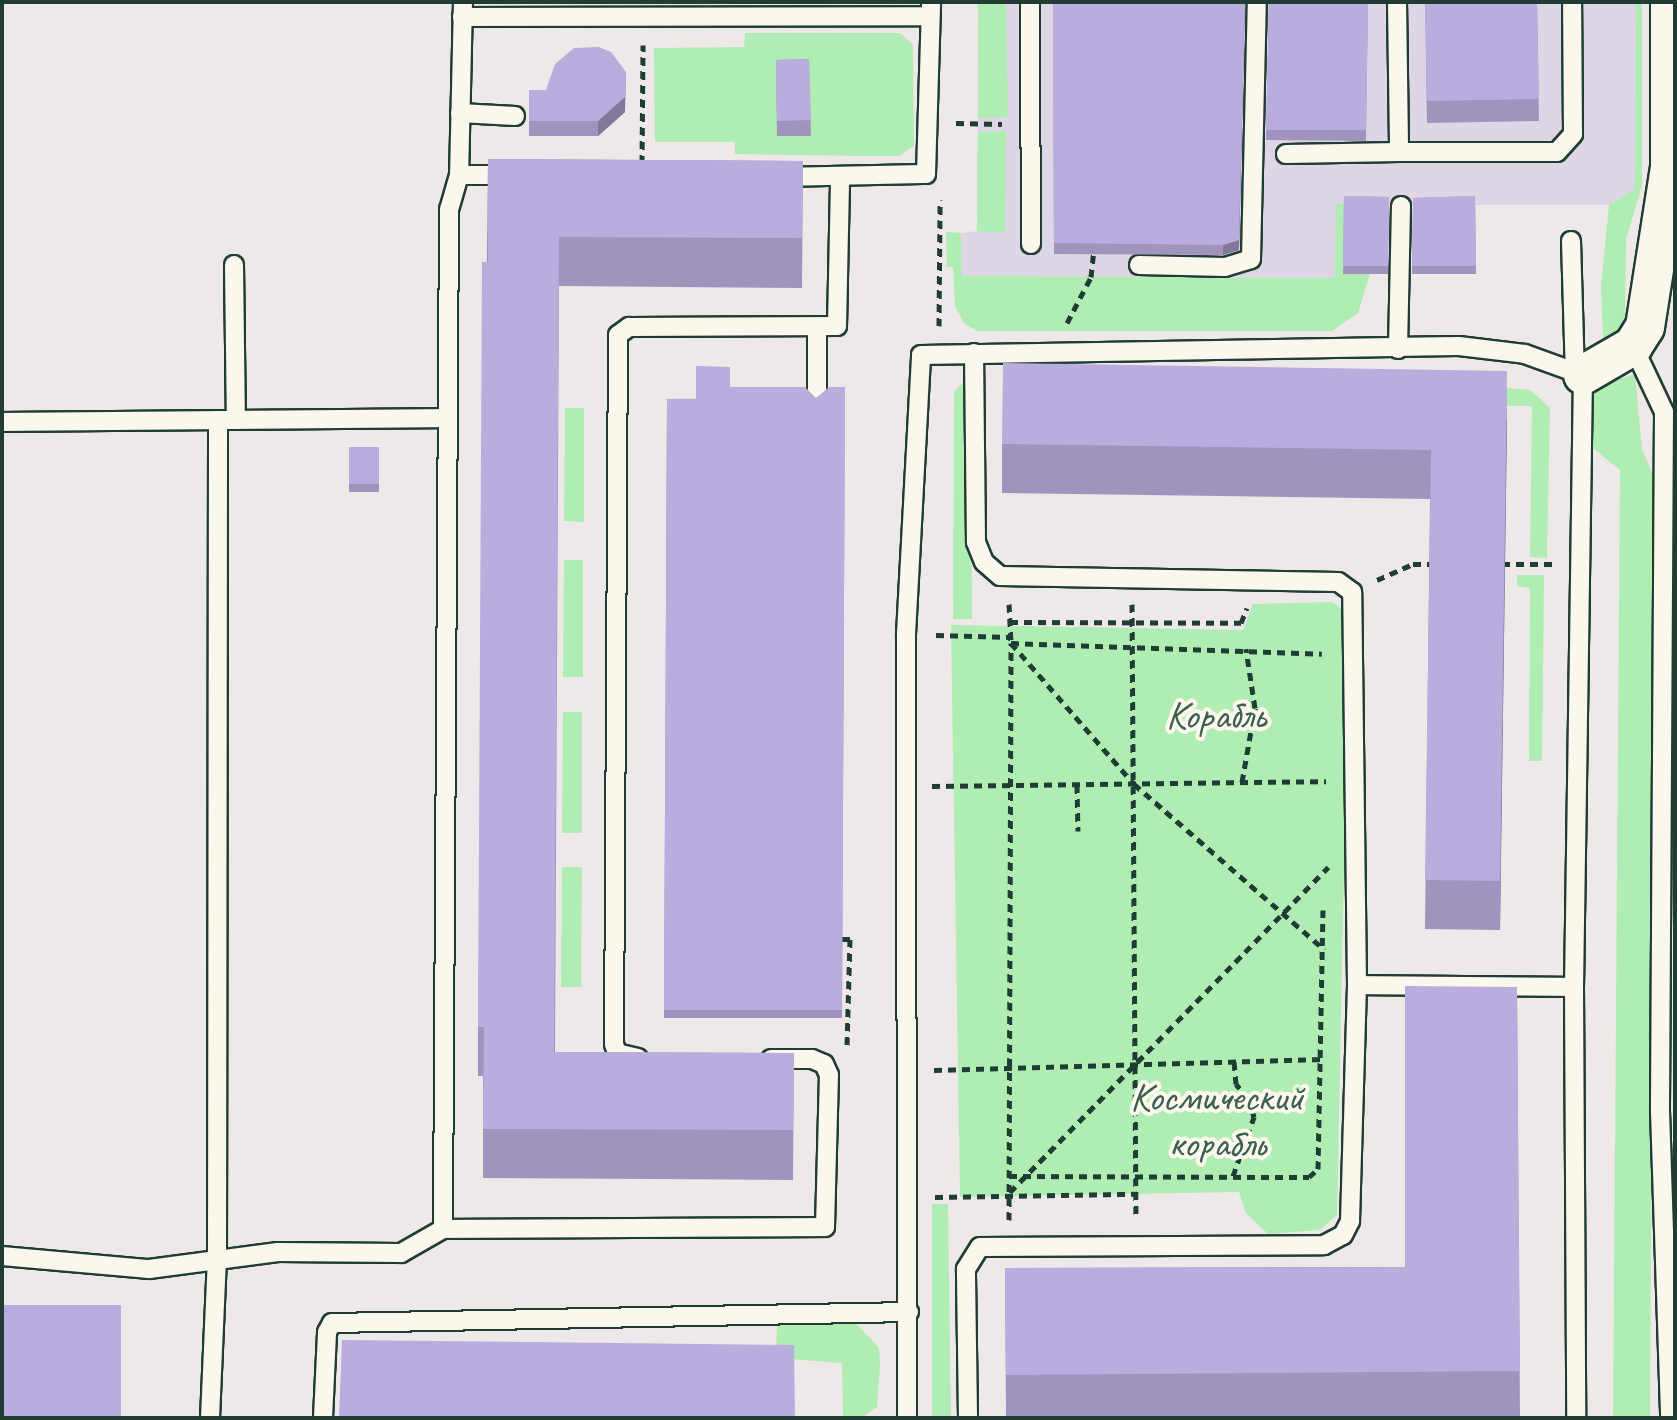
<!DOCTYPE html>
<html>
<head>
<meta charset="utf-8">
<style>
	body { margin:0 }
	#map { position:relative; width:1677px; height:1420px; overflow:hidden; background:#eee8e9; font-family:Caveat,sans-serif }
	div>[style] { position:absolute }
	.built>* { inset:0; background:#ded6e5 }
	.green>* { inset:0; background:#afedb3 }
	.path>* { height:5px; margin-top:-2.5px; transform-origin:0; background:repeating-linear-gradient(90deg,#1f3d34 0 8px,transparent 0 14px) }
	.roads { filter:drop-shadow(2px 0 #1f3d34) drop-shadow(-2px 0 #1f3d34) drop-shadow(0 2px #1f3d34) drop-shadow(0 -2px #1f3d34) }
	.lane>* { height:18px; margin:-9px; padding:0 9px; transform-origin:9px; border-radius:9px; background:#fbf7ec }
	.street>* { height:38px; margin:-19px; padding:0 19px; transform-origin:19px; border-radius:19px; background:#fbf7ec }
	.wall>* { inset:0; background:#a094be }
	.shaded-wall>* { inset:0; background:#82789b }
	.building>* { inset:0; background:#baacdd }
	span { translate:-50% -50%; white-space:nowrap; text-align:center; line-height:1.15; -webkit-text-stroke:8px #fbf7ec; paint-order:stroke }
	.park-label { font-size:40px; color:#3c604d }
	.frame { position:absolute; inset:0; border:4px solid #1f3d34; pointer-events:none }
</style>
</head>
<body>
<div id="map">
	<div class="built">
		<div style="clip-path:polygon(978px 2px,1636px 2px,1635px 189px,1609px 205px,1336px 205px,1335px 278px,961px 276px,961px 233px,977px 231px)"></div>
	</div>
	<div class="green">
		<div style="clip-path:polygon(978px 2px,1006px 2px,1008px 117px,978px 118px)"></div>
		<div style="clip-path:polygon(1636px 2px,1642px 2px,1642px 186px,1626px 239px,1625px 324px,1617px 339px,1603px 339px,1601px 288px,1609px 205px,1635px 189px)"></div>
		<div style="clip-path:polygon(745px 33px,900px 33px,913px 45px,914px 146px,899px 156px,863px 156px,735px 154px,735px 142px,655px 142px,654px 48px,744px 47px)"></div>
		<div style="clip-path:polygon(1006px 131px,1005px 232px,977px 232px,978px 132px)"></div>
		<div style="clip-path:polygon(1336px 204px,1344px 204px,1343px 273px,1370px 274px,1358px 313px,1332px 331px,977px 331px,964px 323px,955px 306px,953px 267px,947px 267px,946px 232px,961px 233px,962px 276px,1335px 278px)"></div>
		<div style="clip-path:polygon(1635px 374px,1642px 449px,1653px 475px,1655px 601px,1650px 1418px,1613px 1418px,1620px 470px,1593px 448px,1592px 399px,1601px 385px)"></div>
		<div style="clip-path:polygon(963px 383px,971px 387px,972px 619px,953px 619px,954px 392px)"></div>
		<div style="clip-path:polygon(1507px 388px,1530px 390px,1550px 408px,1547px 558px,1530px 557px,1532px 406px,1007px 402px)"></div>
		<div style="clip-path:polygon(565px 408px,584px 408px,584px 522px,564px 521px)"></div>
		<div style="clip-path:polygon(564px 560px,583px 560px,583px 677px,563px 677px)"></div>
		<div style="clip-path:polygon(1517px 575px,1544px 575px,1542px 761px,1529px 761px,1530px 588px,1517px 586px)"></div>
		<div style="clip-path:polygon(1333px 602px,1349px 615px,1337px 1215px,1320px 1230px,1268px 1234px,1246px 1213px,1239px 1192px,960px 1197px,951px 625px,1243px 630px,1253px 604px)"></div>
		<div style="clip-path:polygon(563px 712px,582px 712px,582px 833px,562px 833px)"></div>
		<div style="clip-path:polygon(562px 867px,582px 867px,581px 987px,561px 987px)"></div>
		<div style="clip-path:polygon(932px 1204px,948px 1204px,951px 1418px,932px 1418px)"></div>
		<div style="clip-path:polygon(855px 1322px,879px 1348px,880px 1366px,877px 1407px,861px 1418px,843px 1416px,842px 1363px,776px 1358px,777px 1324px)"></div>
	</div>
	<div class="path">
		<div style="left:956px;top:123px;width:46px;rotate:1.2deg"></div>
		<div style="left:642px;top:163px;width:118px;rotate:-89.5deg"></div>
		<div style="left:1067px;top:323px;width:52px;rotate:-62.4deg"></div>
		<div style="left:1091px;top:277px;width:27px;rotate:-84deg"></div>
		<div style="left:939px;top:326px;width:126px;rotate:-89.5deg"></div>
		<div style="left:1502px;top:564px;width:50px"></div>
		<div style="left:1377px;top:580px;width:39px;rotate:-24deg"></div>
		<div style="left:1413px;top:564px;width:23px"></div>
		<div style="left:1009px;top:604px;width:39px;rotate:87deg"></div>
		<div style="left:1011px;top:643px;width:187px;rotate:48.9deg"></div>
		<div style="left:1134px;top:784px;width:252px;rotate:41deg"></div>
		<div style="left:1132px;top:604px;width:614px;rotate:89.63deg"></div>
		<div style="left:1010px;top:622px;width:231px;rotate:0.2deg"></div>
		<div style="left:1241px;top:623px;width:16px;rotate:-68deg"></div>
		<div style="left:936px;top:635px;width:75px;rotate:1.5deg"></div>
		<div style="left:1242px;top:782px;width:75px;rotate:-80deg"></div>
		<div style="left:1255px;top:708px;width:60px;rotate:-98.7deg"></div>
		<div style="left:1077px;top:785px;width:46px;rotate:88.8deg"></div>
		<div style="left:932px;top:786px;width:394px;rotate:-0.7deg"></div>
		<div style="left:842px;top:939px;width:8px"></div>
		<div style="left:850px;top:939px;width:107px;rotate:91.6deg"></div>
		<div style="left:934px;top:1070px;width:390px;rotate:-1.6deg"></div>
		<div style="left:1009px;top:1176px;width:300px;rotate:0.2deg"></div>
		<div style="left:1309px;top:1177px;width:12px;rotate:-42deg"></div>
		<div style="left:1318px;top:1169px;width:259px;rotate:-88.9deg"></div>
		<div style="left:1233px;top:1176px;width:63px;rotate:-70.4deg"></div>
		<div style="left:1254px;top:1117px;width:19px;rotate:-106deg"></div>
		<div style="left:1249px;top:1099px;width:20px;rotate:-131deg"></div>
		<div style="left:1236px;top:1084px;width:23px;rotate:-95deg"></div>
		<div style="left:1010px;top:1192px;width:455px;rotate:-45.6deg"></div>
		<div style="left:935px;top:1197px;width:202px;rotate:-0.9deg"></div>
		<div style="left:1009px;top:1220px;width:577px;rotate:-89.8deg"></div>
		<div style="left:1011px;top:643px;width:311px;rotate:2deg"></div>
	</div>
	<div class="roads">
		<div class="lane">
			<div style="left:463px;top:2px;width:173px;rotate:91.3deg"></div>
			<div style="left:459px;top:175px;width:35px;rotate:106deg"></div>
			<div style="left:449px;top:209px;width:1020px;rotate:90.34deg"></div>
			<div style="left:443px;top:1229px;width:382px;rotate:-0.3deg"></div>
			<div style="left:825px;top:1227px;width:152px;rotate:-88.5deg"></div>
			<div style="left:829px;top:1075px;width:12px;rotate:-114deg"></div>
			<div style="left:824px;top:1064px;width:13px;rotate:-157deg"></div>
			<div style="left:812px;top:1059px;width:41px;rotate:180deg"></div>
			<div style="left:1030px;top:2px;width:242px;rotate:89.8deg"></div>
			<div style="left:1397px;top:2px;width:150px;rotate:89.2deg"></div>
			<div style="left:1399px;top:152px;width:158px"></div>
			<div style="left:1557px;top:152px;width:24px;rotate:-48deg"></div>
			<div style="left:1573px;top:134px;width:132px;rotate:-90.4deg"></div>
			<div style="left:462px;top:17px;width:468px;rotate:-0.1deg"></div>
			<div style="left:460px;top:113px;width:55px;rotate:3.1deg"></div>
			<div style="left:1286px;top:154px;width:113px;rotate:-1deg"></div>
			<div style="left:459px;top:175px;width:53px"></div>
			<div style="left:778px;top:177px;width:148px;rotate:-1.2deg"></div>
			<div style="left:926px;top:174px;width:172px;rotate:-88.3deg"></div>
			<div style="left:1571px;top:241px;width:131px;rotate:88.3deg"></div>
			<div style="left:234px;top:265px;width:155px;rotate:89.3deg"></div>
			<div style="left:1139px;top:265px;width:86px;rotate:1.3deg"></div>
			<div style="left:1225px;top:267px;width:27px;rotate:-17deg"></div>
			<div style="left:1251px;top:259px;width:257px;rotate:-88.7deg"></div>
			<div style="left:1633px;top:346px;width:73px;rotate:64.8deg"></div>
			<div style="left:1664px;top:412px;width:699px;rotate:90.33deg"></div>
			<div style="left:1660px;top:1111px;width:307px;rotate:88.1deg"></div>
			<div style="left:1398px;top:349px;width:143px;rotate:-88.8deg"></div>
			<div style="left:817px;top:394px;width:67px;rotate:-90deg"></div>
			<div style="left:2px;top:422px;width:446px;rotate:-0.5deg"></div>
			<div style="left:1357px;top:985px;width:217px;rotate:0.5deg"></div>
			<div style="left:638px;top:1058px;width:22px;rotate:-167deg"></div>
			<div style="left:617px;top:1053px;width:9px;rotate:-108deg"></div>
			<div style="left:614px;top:1044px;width:709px;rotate:-89.68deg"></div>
			<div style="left:618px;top:335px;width:14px;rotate:-36deg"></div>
			<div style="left:629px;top:327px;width:208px;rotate:-0.3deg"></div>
			<div style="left:837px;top:326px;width:149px;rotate:-88.8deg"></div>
			<div style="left:2px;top:1256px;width:148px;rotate:5.1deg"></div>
			<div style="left:149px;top:1269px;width:130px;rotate:-7.5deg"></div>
			<div style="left:278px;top:1252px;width:123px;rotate:0.5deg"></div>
			<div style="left:401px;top:1253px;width:48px;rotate:-29.7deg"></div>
			<div style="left:210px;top:1418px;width:158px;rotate:-87.5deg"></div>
			<div style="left:217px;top:1260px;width:840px;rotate:-89.93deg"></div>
			<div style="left:323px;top:1418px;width:86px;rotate:-87.3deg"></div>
			<div style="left:327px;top:1332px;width:10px;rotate:-61deg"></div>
			<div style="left:332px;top:1323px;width:577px;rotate:-1.09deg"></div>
			<div style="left:907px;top:1418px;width:784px;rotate:-90.07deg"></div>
			<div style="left:906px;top:634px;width:279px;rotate:-86.9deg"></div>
			<div style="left:921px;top:355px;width:538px;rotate:-0.96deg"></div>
			<div style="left:1459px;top:346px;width:66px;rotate:6.9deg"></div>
			<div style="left:1525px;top:354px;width:62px;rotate:19.9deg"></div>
			<div style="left:1583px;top:375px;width:612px;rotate:90.84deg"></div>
			<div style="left:1574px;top:987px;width:431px;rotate:89.7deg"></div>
			<div style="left:968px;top:1418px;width:149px;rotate:-90.8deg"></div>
			<div style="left:966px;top:1269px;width:26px;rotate:-58deg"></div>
			<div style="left:980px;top:1247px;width:344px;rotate:-0.3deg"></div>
			<div style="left:1324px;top:1245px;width:21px;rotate:-28deg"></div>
			<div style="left:1343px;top:1235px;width:16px;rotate:-63deg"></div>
			<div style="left:1350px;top:1221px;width:236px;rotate:-88.3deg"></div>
			<div style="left:1357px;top:985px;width:393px;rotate:-90.7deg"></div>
			<div style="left:1352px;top:592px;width:17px;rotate:-144deg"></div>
			<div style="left:1338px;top:582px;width:338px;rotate:-179deg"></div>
			<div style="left:1000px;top:576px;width:21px;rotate:-139deg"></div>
			<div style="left:984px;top:562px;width:22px;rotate:-112deg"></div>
			<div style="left:976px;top:542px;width:189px;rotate:-90.6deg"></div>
		</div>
		<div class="street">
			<div style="left:1583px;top:375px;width:58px;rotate:-30.1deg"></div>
			<div style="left:1633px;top:346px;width:22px;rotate:-58deg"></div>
			<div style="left:1645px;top:327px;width:162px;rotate:-81.1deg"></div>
			<div style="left:1670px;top:167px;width:165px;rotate:-90deg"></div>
		</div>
	</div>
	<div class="wall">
		<div style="clip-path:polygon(1053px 2px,1245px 2px,1239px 250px,1223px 255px,1054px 254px)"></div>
		<div style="clip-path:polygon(1269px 2px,1368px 2px,1366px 141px,1266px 140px)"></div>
		<div style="clip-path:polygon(1425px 2px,1537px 2px,1539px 121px,1427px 123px)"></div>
		<div style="clip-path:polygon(809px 59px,811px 136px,777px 136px,776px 60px)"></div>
		<div style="clip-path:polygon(529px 90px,625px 112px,598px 136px,529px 136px)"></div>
		<div style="clip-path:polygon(488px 159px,803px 161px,802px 288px,559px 286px,555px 1052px,794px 1053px,793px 1180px,483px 1178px,483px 1076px,478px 1076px,478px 1027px)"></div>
		<div style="clip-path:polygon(1344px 196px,1389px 197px,1388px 274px,1343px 274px)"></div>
		<div style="clip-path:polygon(1475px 196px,1476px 274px,1412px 274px,1413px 198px)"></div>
		<div style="clip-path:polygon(845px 387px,842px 1018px,664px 1018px,667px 399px,816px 398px)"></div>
		<div style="clip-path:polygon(1507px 420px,1500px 930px,1425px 929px,1430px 499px,1002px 493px,1002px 444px)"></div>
		<div style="clip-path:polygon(349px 447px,379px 447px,379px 492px,349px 492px)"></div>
		<div style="clip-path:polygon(1517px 987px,1520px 1418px,1006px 1418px,1005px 1268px,1405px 1267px)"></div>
	</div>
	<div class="shaded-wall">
		<div style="clip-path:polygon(1245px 2px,1239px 250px,1223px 255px,1223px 245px)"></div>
		<div style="clip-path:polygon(626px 72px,625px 112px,598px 136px,598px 121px)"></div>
		<div style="clip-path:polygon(1507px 371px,1507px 420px,1500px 930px,1500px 881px)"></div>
	</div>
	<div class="building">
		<div style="clip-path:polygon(1053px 2px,1245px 2px,1239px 240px,1223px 245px,1054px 243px)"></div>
		<div style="clip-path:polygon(1269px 2px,1368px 2px,1366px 130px,1266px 130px)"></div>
		<div style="clip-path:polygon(1425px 2px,1537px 2px,1539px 99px,1427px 101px)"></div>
		<div style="clip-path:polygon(599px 47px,611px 52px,626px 72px,625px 97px,598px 121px,529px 121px,529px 90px,546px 90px,555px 64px,574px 48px)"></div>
		<div style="clip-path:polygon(809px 59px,811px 120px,777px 121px,776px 60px)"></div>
		<div style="clip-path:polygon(488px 159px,803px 161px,802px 238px,559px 237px,554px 1052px,794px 1053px,793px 1130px,483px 1129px,484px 1027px,478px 1027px,482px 262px,488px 262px)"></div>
		<div style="clip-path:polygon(1344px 196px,1389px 197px,1388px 266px,1343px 266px)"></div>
		<div style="clip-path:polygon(1475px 196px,1476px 266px,1412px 266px,1413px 198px)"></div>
		<div style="clip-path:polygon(1003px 363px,1507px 371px,1500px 881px,1425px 880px,1431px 450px,1002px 444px)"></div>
		<div style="clip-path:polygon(696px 366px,730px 367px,730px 387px,805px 387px,816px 398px,829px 387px,845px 387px,842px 1010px,664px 1010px,667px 399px,696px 399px)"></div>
		<div style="clip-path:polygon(349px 447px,379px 447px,379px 484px,349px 484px)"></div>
		<div style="clip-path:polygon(1405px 986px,1517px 987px,1520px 1371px,1006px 1375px,1005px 1268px,1405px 1267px)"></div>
		<div style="clip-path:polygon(2px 1305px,121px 1305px,121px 1418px,2px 1418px)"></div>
		<div style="clip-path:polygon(342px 1340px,794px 1345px,795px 1418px,339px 1418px)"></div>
	</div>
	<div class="park-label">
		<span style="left:1216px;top:715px">Корабль</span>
		<span style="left:1217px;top:1120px">Космический<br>корабль</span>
	</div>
	<div class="frame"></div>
</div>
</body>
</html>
